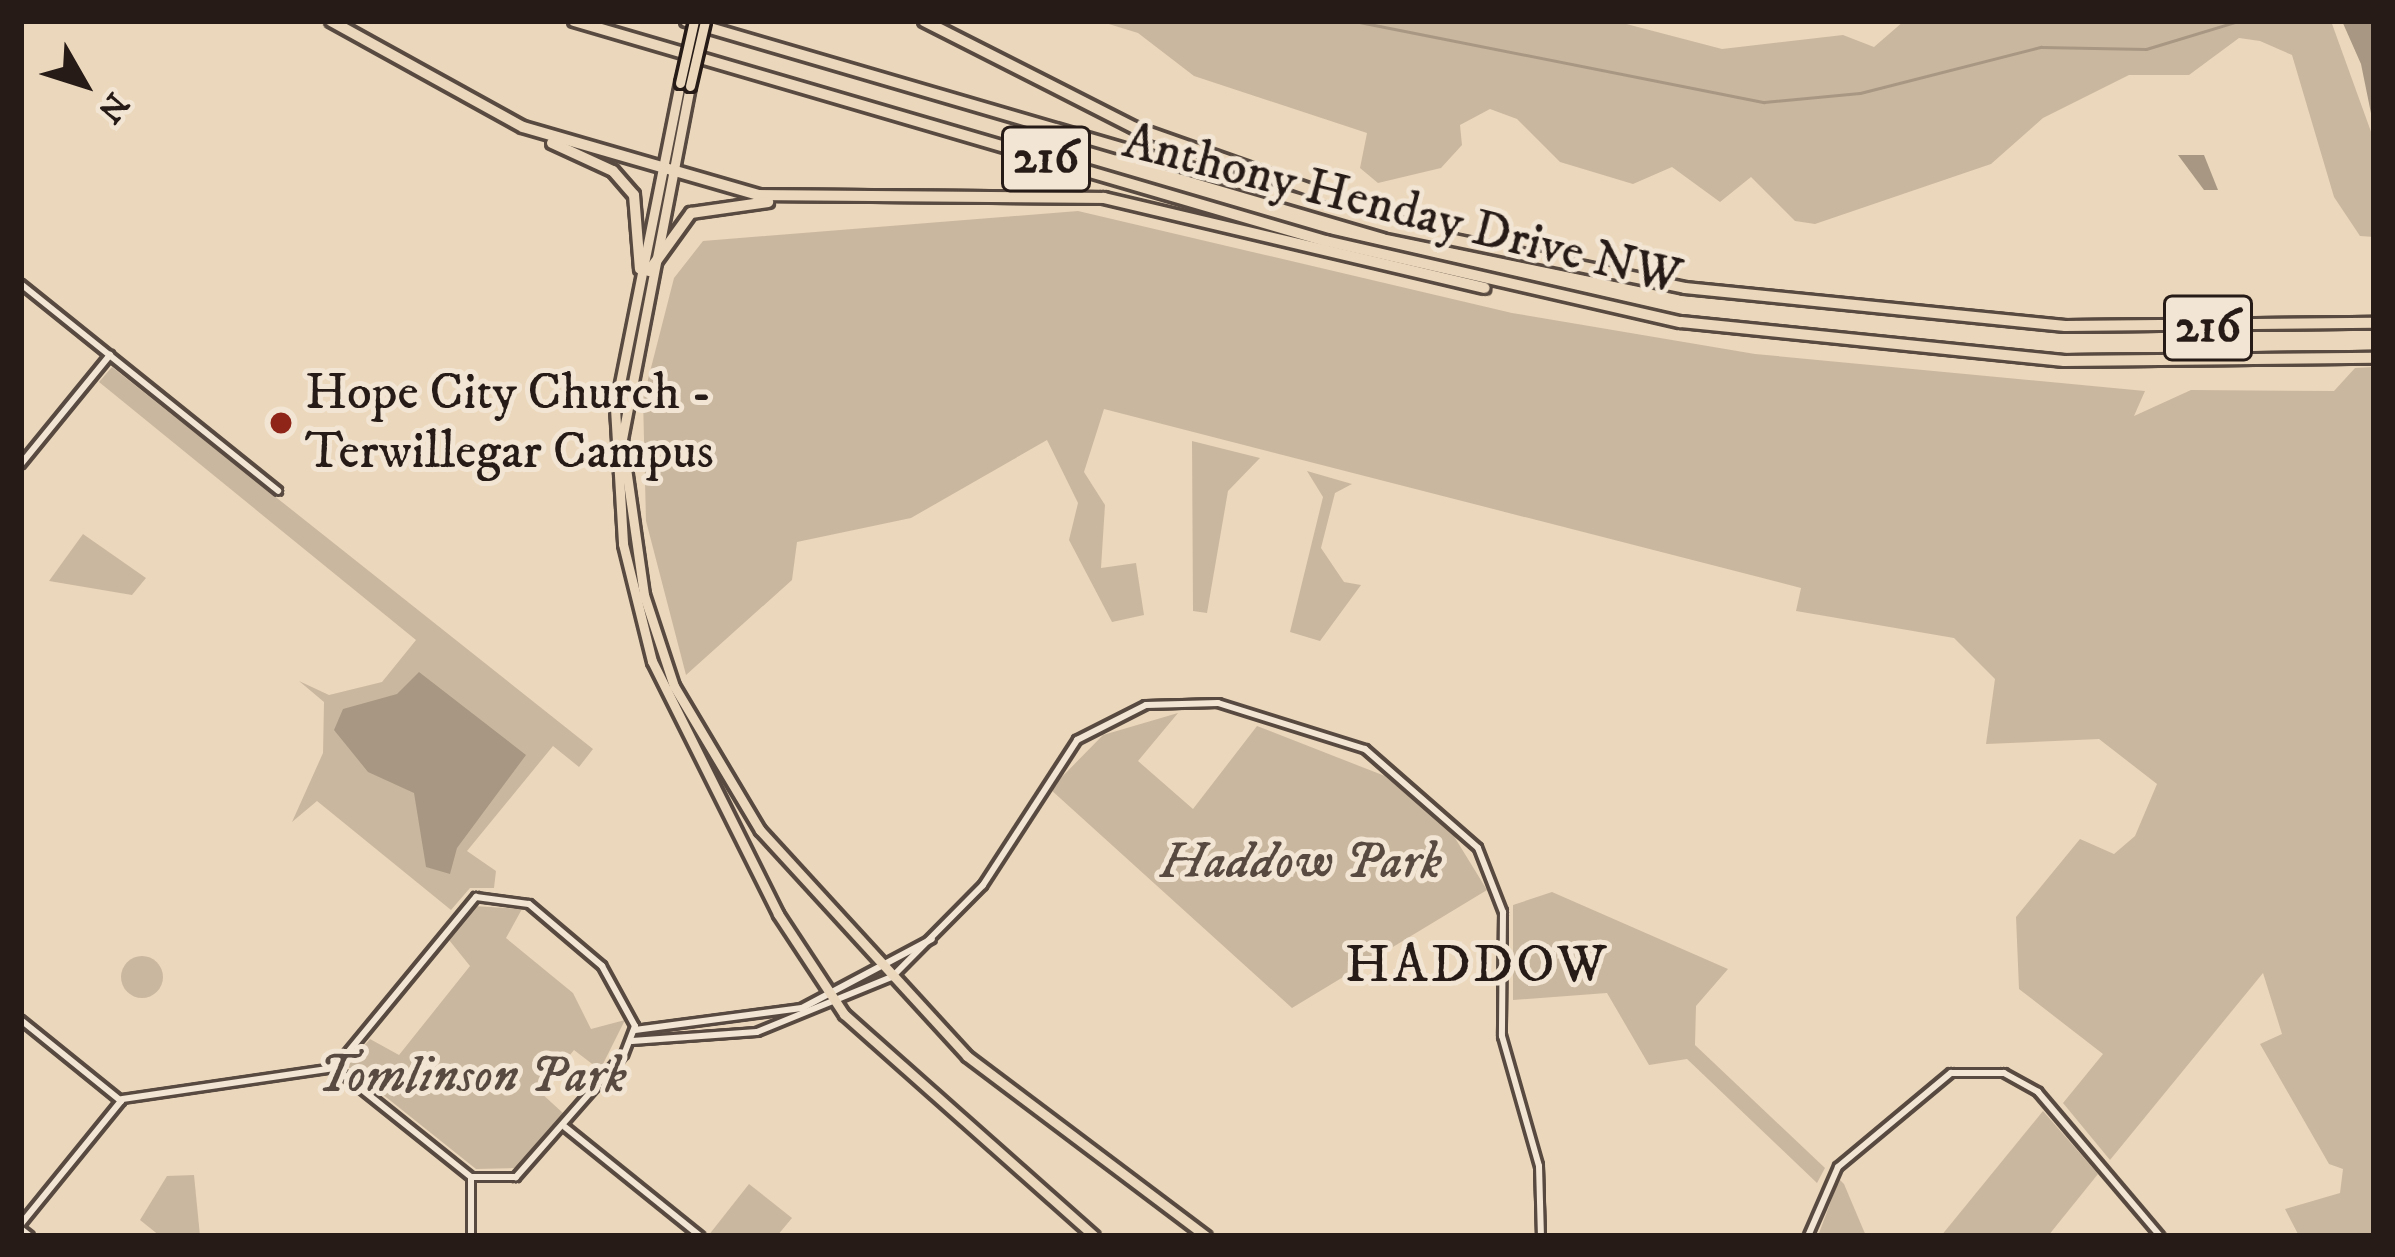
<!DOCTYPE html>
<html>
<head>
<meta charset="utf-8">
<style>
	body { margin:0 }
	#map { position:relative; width:2395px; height:1257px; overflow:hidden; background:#ebd7bb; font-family:"IM FELL DW Pica",serif }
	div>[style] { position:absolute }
	.green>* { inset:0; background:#cab79f }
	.round { border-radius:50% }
	.water>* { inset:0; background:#a89783 }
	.stream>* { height:3px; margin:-1.5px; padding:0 1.5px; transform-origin:1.5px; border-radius:1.5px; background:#a89783 }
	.roads { filter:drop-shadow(3px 0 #584a40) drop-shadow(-3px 0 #584a40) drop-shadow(0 3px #584a40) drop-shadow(0 -3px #584a40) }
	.tertiary>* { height:6px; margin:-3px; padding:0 3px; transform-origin:3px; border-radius:3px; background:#f2e5d3 }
	.primary>* { height:9px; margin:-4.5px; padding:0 4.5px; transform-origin:4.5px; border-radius:4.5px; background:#ebd7bb }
	.motorway>* { height:10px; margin:-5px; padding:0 5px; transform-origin:5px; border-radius:5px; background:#ebd7bb }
	.bridges { filter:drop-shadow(3px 0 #271b17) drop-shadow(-3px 0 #271b17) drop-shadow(0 3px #271b17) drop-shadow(0 -3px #271b17) }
	.primary-bridge>* { height:9px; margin:-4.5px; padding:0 4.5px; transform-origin:4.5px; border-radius:4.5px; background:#ebd7bb }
	.dots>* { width:33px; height:33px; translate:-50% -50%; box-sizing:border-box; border:6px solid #f2e5d3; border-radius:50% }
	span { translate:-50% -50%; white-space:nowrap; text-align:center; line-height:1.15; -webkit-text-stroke:10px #f2e5d3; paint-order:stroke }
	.shield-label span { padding:3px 9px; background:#f2e5d3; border:3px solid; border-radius:9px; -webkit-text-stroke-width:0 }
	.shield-label { font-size:48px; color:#271b17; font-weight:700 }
	.street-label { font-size:51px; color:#271b17 }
	.poi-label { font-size:51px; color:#271b17 }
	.left { translate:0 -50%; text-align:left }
	.park-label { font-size:51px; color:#584a40; font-style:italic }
	.neighbourhood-label { font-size:54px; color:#271b17; letter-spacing:3px }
	.frame { position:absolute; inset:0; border:24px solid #271b17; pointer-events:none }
	.north { position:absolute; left:24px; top:24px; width:120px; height:120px; -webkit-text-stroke:9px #f2e5d3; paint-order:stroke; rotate:129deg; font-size:33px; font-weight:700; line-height:48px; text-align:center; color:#271b17 }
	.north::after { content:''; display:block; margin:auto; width:42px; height:54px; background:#271b17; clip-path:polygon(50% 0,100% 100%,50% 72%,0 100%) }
</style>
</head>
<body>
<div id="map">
	<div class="green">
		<div style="clip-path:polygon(1099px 21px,1615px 21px,1722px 49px,1843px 35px,1874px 47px,1904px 21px,2331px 21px,2374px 140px,2374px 237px,2360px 236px,2334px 197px,2292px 55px,2260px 41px,2239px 38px,2189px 75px,2129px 75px,2043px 118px,1991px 164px,1815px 224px,1795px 221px,1751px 177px,1720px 202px,1672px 167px,1633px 184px,1560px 162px,1517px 119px,1490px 109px,1460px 125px,1462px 145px,1441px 168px,1378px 183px,1360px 168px,1367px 133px,1194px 76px,1138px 33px)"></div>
		<div style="clip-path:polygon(1078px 211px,1512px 313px,1755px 354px,2145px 391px,2134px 416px,2191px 390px,2334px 391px,2355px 368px,2374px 367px,2374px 1236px,2299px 1236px,2285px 1209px,2340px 1193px,2343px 1169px,2329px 1164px,2260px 1044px,2282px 1034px,2263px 973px,2110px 1160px,2063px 1103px,2103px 1054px,2019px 989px,2016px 917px,2080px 839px,2114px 854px,2135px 836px,2157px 784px,2099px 739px,1986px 744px,1995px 679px,1954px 638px,1796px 611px,1801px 588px,1104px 409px,1084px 472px,1105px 505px,1101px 568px,1136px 563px,1144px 615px,1112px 622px,1069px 540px,1078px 503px,1047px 440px,911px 518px,797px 542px,792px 580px,686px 675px,646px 521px,643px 399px,674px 278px,703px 241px)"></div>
		<div style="clip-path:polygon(112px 367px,593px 749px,579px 767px,553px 746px,467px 851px,496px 871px,494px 888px,470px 888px,451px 910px,317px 801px,292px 822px,323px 753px,324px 702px,299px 681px,329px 695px,382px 682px,416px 640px,99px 382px)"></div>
		<div style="clip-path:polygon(1192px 441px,1260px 458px,1228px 491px,1207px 613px,1193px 611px)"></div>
		<div style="clip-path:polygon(1307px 471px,1352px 484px,1335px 493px,1321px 548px,1344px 582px,1361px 585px,1320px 641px,1290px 632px,1323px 497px)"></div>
		<div style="clip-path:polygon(83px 534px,146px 578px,132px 595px,49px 581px)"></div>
		<div style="clip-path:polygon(1178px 713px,1138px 761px,1193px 809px,1257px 726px,1385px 776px,1452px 833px,1487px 890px,1292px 1008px,1050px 789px,1103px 735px)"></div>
		<div style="clip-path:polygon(1552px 892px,1728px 969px,1696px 1006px,1695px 1045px,1825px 1168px,1817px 1183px,1687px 1059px,1649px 1065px,1607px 993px,1513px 1000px,1513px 905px)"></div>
		<div style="clip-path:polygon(474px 906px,522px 909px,506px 938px,573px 993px,591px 1029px,625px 1020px,600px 1070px,574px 1050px,540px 1092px,564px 1114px,517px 1168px,476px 1169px,347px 1066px,370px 1039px,399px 1055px,470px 966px,449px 940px)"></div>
		<div class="round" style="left:121px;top:956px;width:42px;height:42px"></div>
		<div style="clip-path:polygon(2043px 1111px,2098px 1174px,2048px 1236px,1941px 1236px)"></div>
		<div style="clip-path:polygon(194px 1175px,200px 1236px,160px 1236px,140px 1220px,167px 1176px)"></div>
		<div style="clip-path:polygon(1839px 1179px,1844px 1184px,1866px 1236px,1818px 1236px)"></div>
		<div style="clip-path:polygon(749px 1184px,792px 1218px,777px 1236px,708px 1236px)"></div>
	</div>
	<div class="water">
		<div style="clip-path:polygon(2342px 21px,2374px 21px,2374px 128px,2361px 64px)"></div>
		<div style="clip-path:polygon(2178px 155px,2204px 155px,2218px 190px,2204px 190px)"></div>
		<div style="clip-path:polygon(419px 672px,526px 755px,457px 848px,450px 874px,426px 867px,414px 793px,368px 772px,334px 730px,343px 709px,397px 694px)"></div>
	</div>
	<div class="stream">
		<div style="left:1354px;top:21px;width:418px;rotate:11.2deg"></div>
		<div style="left:1764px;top:102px;width:96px;rotate:-5.4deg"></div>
		<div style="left:1860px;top:93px;width:187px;rotate:-14.3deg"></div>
		<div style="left:2041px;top:47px;width:105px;rotate:1.1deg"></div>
		<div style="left:2146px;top:49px;width:96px;rotate:-16.9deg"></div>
	</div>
	<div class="roads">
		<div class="tertiary">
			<div style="left:21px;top:284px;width:330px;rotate:38.8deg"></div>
			<div style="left:21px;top:464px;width:141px;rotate:-50.8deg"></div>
			<div style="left:476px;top:897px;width:53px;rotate:7.5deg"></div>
			<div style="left:529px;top:904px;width:96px;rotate:40.3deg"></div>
			<div style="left:602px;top:966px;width:68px;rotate:61.2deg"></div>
			<div style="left:635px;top:1026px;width:30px;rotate:111deg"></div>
			<div style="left:624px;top:1054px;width:164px;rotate:131.3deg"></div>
			<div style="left:516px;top:1177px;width:45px;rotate:180deg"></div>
			<div style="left:471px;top:1177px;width:174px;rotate:-141.3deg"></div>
			<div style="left:335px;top:1068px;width:222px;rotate:-50.5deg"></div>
			<div style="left:21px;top:1020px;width:129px;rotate:39deg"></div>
			<div style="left:121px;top:1101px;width:159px;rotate:129.1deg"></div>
			<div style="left:635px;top:1030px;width:168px;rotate:-7.5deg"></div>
			<div style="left:802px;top:1008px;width:147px;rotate:-28deg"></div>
			<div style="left:632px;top:1041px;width:125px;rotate:-4.1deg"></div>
			<div style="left:757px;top:1032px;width:146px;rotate:-22.2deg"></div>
			<div style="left:892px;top:977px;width:129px;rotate:-45.3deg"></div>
			<div style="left:983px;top:885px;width:173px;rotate:-57deg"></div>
			<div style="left:1077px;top:740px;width:77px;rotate:-26.9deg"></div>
			<div style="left:1146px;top:705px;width:72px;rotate:-1.6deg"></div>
			<div style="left:1218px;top:703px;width:154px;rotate:17.4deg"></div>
			<div style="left:1365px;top:749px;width:150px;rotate:41.2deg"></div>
			<div style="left:1478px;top:848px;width:69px;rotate:68.7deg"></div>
			<div style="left:1503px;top:912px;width:124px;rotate:90.5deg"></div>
			<div style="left:1502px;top:1036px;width:135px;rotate:74.1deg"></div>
			<div style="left:1539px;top:1166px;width:70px;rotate:88.4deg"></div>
			<div style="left:122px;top:1099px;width:215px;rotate:-8.3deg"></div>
			<div style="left:565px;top:1127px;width:174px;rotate:38.9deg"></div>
			<div style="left:21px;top:1229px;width:11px;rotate:38deg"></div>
			<div style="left:471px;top:1236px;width:59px;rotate:-90deg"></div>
			<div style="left:1808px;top:1236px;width:75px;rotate:-66.5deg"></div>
			<div style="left:1838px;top:1167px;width:147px;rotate:-39.8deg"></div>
			<div style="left:1951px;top:1073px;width:53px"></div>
			<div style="left:2004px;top:1073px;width:39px;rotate:29deg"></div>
			<div style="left:2038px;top:1092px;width:189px;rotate:49.7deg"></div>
		</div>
		<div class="primary">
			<div style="left:680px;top:83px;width:331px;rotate:101.3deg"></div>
			<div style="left:615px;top:408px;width:136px;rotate:86.6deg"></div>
			<div style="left:623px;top:544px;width:121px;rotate:76.1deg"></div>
			<div style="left:652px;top:661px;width:283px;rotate:63.5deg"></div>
			<div style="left:778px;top:914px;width:120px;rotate:56.6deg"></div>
			<div style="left:844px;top:1014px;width:334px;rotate:41.6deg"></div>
			<div style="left:690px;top:86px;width:360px;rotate:100.9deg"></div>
			<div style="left:622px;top:440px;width:157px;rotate:81.9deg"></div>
			<div style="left:644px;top:595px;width:96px;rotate:71.8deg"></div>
			<div style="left:674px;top:686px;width:168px;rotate:59.2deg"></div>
			<div style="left:760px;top:830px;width:306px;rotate:47.5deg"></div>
			<div style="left:967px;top:1056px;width:299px;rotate:37deg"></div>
		</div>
		<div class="motorway">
			<div style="left:331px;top:21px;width:219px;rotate:28.9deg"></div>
			<div style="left:523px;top:127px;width:245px;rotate:16.1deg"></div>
			<div style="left:758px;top:195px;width:346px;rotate:0.5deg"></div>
			<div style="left:1104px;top:198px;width:391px;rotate:13.3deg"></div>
			<div style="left:574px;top:21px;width:784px;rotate:16.31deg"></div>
			<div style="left:1326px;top:241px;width:364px;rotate:12.9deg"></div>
			<div style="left:1681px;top:322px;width:385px;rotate:5.8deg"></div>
			<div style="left:2064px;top:361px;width:310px;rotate:-0.6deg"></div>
			<div style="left:686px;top:21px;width:734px;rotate:16.29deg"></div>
			<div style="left:1391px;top:227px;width:300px;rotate:11.7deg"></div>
			<div style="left:1685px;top:288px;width:382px;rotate:5.7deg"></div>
			<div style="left:2065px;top:326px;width:309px;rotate:-0.6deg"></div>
			<div style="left:924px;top:21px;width:237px;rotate:26.9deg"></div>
			<div style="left:1135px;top:128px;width:295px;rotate:19.4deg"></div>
			<div style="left:552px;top:143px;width:67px;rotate:24.7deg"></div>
			<div style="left:613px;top:171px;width:32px;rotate:49deg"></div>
			<div style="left:634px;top:195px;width:74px;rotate:85.4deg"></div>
			<div style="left:649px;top:271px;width:72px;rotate:-54.1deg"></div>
			<div style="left:691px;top:213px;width:78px;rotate:-8.1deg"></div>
		</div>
	</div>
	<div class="bridges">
		<div class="primary-bridge">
			<div style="left:680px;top:83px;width:64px;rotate:-77.3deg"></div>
			<div style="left:690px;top:86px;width:67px;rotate:-77deg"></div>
		</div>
	</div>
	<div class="dots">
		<div style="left:281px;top:423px;background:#8f2418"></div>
	</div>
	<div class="shield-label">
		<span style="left:1046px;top:159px">216</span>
		<span style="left:2208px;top:328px">216</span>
	</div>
	<div class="street-label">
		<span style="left:1402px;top:210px;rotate:14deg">Anthony Henday Drive NW</span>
	</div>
	<div class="poi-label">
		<span class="left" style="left:305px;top:423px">Hope City Church -<br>Terwillegar Campus</span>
	</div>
	<div class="park-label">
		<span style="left:1301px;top:862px">Haddow Park</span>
		<span style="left:472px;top:1076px">Tomlinson Park</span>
	</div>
	<div class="neighbourhood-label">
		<span style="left:1477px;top:966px">HADDOW</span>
	</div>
	<div class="frame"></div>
	<div class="north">N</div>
</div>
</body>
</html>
